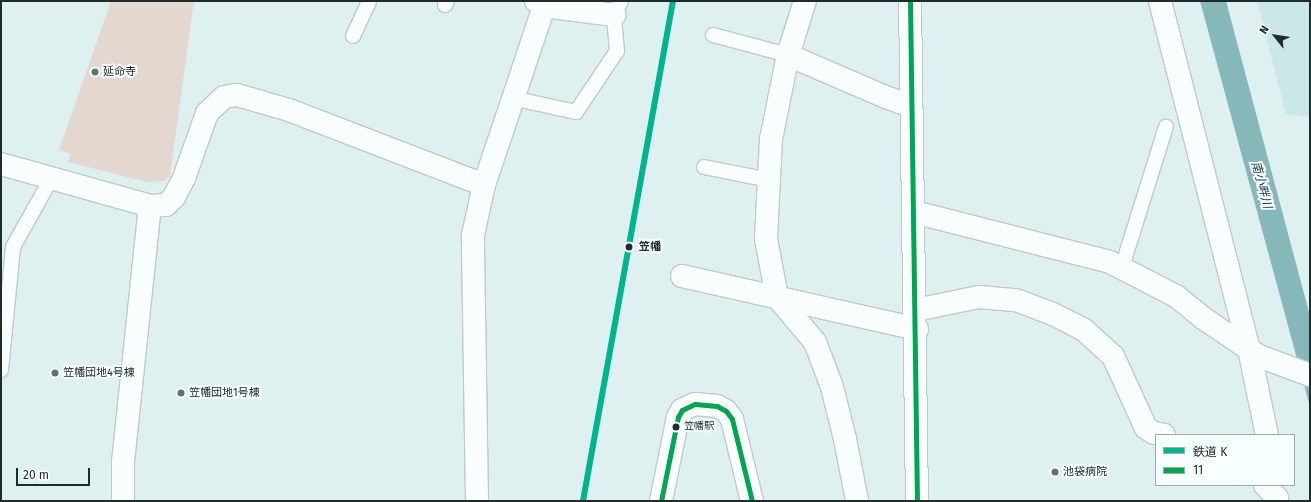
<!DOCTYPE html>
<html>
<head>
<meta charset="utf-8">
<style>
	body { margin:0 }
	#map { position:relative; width:1311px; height:502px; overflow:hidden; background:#def0f0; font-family:"Fira Sans","Noto Sans JP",sans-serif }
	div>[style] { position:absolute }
	.built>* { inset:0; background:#cae8e8 }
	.green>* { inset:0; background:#e4d7d0 }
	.water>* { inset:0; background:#87b8b9 }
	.roads { filter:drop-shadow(1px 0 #bccbcb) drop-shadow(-1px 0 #bccbcb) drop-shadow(0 1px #bccbcb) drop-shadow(0 -1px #bccbcb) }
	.service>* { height:14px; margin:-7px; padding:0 7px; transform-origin:7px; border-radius:7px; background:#fafdfd }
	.minor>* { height:22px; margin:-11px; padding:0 11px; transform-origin:11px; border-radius:11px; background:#fafdfd }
	.tertiary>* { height:22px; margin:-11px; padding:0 11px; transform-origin:11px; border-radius:11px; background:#fafdfd }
	.primary>* { height:22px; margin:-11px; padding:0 11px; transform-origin:11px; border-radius:11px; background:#fafdfd }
	.bus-1>* { height:5px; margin:-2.5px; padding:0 2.5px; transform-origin:2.5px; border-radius:2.5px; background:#00a651 }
	.rail-1>* { height:6px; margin:-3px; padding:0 3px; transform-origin:3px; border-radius:3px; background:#00b48d }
	.dots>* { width:11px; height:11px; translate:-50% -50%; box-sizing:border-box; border:2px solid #f8ffff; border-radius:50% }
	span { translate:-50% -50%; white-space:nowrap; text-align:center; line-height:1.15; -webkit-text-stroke:4px #f8ffff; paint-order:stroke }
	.bus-label { font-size:10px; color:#202c2c }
	.left { translate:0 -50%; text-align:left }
	.poi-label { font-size:11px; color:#202c2c }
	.stop-label { font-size:11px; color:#202c2c; font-weight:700 }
	.water-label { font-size:12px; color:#163637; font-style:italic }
	.frame { position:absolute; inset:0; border:2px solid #202c2c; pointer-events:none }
	.legend { position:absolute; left:1155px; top:434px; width:140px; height:52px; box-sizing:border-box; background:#f8ffff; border:1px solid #a2abab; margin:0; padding:5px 7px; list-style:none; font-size:12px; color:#202c2c }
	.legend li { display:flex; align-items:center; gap:8px; height:20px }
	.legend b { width:20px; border:1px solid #a2abab }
	.north { position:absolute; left:1255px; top:16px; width:40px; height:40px; -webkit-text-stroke:3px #f8ffff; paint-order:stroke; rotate:300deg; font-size:11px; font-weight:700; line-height:16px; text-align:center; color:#202c2c }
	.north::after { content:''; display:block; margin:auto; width:14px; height:18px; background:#202c2c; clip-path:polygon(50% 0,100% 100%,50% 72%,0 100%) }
	.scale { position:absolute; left:16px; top:468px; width:74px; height:18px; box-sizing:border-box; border:2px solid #202c2c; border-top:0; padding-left:5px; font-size:12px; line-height:14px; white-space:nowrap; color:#202c2c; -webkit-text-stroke:3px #f8ffff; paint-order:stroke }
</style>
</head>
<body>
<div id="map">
	<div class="built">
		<div style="clip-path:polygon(1257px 1px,1310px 1px,1310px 117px,1286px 114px)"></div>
	</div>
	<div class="green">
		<div style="clip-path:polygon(111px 1px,194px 1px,170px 176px,165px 181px,147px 182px,68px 162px,71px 154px,59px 150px)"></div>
	</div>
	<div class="water">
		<div style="clip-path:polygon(1200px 1px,1226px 1px,1310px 316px,1310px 407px)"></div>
	</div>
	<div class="roads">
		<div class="service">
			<div style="left:445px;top:5px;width:4px;rotate:-63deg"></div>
			<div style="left:713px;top:35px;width:78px;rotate:14.9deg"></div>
			<div style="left:353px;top:36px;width:38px;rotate:-65deg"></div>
			<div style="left:512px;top:98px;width:66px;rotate:12.3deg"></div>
			<div style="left:576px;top:112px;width:73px;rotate:-56.1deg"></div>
			<div style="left:617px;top:51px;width:36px;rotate:-95deg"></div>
			<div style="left:614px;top:15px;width:16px;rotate:-63deg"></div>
			<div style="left:704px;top:167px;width:66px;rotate:11.3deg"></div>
			<div style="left:1122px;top:267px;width:147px;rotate:-72.6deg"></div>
			<div style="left:1px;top:370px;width:124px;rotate:-84.4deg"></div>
			<div style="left:13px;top:247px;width:78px;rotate:-60.8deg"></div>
		</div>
		<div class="minor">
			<div style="left:536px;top:1px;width:9px;rotate:36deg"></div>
			<div style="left:543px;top:6px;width:72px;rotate:7.2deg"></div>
			<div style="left:805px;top:1px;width:57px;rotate:107.5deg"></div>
			<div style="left:788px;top:55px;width:86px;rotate:101.4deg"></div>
			<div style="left:771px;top:139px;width:100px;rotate:92.9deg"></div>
			<div style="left:766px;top:239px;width:59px;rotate:79.3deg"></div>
			<div style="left:777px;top:297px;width:59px;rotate:49.8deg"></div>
			<div style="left:815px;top:342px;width:48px;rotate:69.3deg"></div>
			<div style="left:832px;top:387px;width:54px;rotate:76deg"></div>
			<div style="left:845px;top:439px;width:63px;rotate:79deg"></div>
			<div style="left:1160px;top:1px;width:359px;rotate:75.7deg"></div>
			<div style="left:1249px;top:349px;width:88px;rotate:78.2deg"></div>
			<div style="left:788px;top:55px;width:103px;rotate:23.3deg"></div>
			<div style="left:883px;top:96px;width:30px;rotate:20deg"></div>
			<div style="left:1px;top:164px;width:155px;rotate:15.7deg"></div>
			<div style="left:150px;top:206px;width:16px;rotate:-4deg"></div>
			<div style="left:166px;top:205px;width:11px;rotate:-45deg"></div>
			<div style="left:174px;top:197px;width:21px;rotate:-62deg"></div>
			<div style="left:184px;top:178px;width:69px;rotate:-70.5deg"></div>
			<div style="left:207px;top:113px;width:23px;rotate:-43deg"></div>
			<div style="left:224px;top:97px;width:13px;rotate:-9deg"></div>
			<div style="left:237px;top:95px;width:54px;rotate:16.1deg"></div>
			<div style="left:289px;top:110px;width:209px;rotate:21deg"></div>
			<div style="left:914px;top:212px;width:202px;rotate:14.3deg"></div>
			<div style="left:1110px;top:262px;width:74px;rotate:27.3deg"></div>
			<div style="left:1176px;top:296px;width:35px;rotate:39deg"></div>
			<div style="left:1203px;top:318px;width:68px;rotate:34.2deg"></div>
			<div style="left:1259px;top:356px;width:54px;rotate:20.4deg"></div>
			<div style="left:682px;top:276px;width:241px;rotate:12.7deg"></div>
			<div style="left:916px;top:310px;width:64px;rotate:-11.7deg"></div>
			<div style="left:979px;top:297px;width:37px;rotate:5deg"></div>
			<div style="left:1016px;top:300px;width:40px;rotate:21deg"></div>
			<div style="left:1053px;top:314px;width:35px;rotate:27deg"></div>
			<div style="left:1084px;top:330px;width:39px;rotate:42deg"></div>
			<div style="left:1113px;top:356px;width:79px;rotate:65.4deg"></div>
			<div style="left:1146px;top:428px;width:9px;rotate:32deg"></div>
			<div style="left:1154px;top:433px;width:10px;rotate:11deg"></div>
			<div style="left:1265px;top:485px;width:18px;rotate:47deg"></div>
			<div style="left:123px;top:501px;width:39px;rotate:-90deg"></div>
			<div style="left:123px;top:462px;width:257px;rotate:-84deg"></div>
			<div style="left:477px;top:501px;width:266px;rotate:-90.9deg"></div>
			<div style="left:473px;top:235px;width:51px;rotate:-77.6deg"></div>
			<div style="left:484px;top:185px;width:194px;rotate:-71.4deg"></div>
		</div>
		<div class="tertiary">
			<div style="left:661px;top:501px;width:86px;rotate:-78.6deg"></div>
			<div style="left:678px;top:417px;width:8px;rotate:-60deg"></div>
			<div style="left:682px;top:410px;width:14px;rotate:-25deg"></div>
			<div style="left:695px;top:404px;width:22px;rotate:5deg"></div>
			<div style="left:717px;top:406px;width:10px;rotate:29deg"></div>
			<div style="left:726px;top:411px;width:10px;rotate:53deg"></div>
			<div style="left:732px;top:419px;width:84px;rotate:76.3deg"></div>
		</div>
		<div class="primary">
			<div style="left:910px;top:1px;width:500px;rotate:89.2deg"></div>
		</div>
	</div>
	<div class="bus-1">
		<div style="left:910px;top:1px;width:500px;rotate:89.2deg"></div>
		<div style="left:661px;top:501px;width:86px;rotate:-78.6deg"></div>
		<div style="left:678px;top:417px;width:8px;rotate:-60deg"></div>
		<div style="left:682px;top:410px;width:14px;rotate:-25deg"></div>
		<div style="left:695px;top:404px;width:22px;rotate:5deg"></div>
		<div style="left:717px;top:406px;width:10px;rotate:29deg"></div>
		<div style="left:726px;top:411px;width:10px;rotate:53deg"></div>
		<div style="left:732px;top:419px;width:84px;rotate:76.3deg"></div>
	</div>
	<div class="rail-1">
		<div style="left:583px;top:501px;width:508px;rotate:-79.8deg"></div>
	</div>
	<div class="dots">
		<div style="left:95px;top:72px;background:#627171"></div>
		<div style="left:629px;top:247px;background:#202c2c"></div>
		<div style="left:55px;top:373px;background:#627171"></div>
		<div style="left:181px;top:393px;background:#627171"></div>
		<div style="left:676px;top:427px;background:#202c2c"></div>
		<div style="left:1055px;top:472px;background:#627171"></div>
	</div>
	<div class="bus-label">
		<span class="left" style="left:684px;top:427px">笠幡駅</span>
	</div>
	<div class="poi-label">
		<span class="left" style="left:103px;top:72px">延命寺</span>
		<span class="left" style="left:63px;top:373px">笠幡団地4号棟</span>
		<span class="left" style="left:189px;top:393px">笠幡団地1号棟</span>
		<span class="left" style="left:1063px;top:472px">池袋病院</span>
	</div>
	<div class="stop-label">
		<span class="left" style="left:639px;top:247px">笠幡</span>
	</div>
	<div class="water-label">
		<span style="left:1261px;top:185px;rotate:75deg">南小畔川</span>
	</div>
	<div class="frame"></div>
	<ul class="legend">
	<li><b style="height:5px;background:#00b48d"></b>鉄道 K</li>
	<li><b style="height:5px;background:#00a651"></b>11</li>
	</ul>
	<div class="north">N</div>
	<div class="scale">20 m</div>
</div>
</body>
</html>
